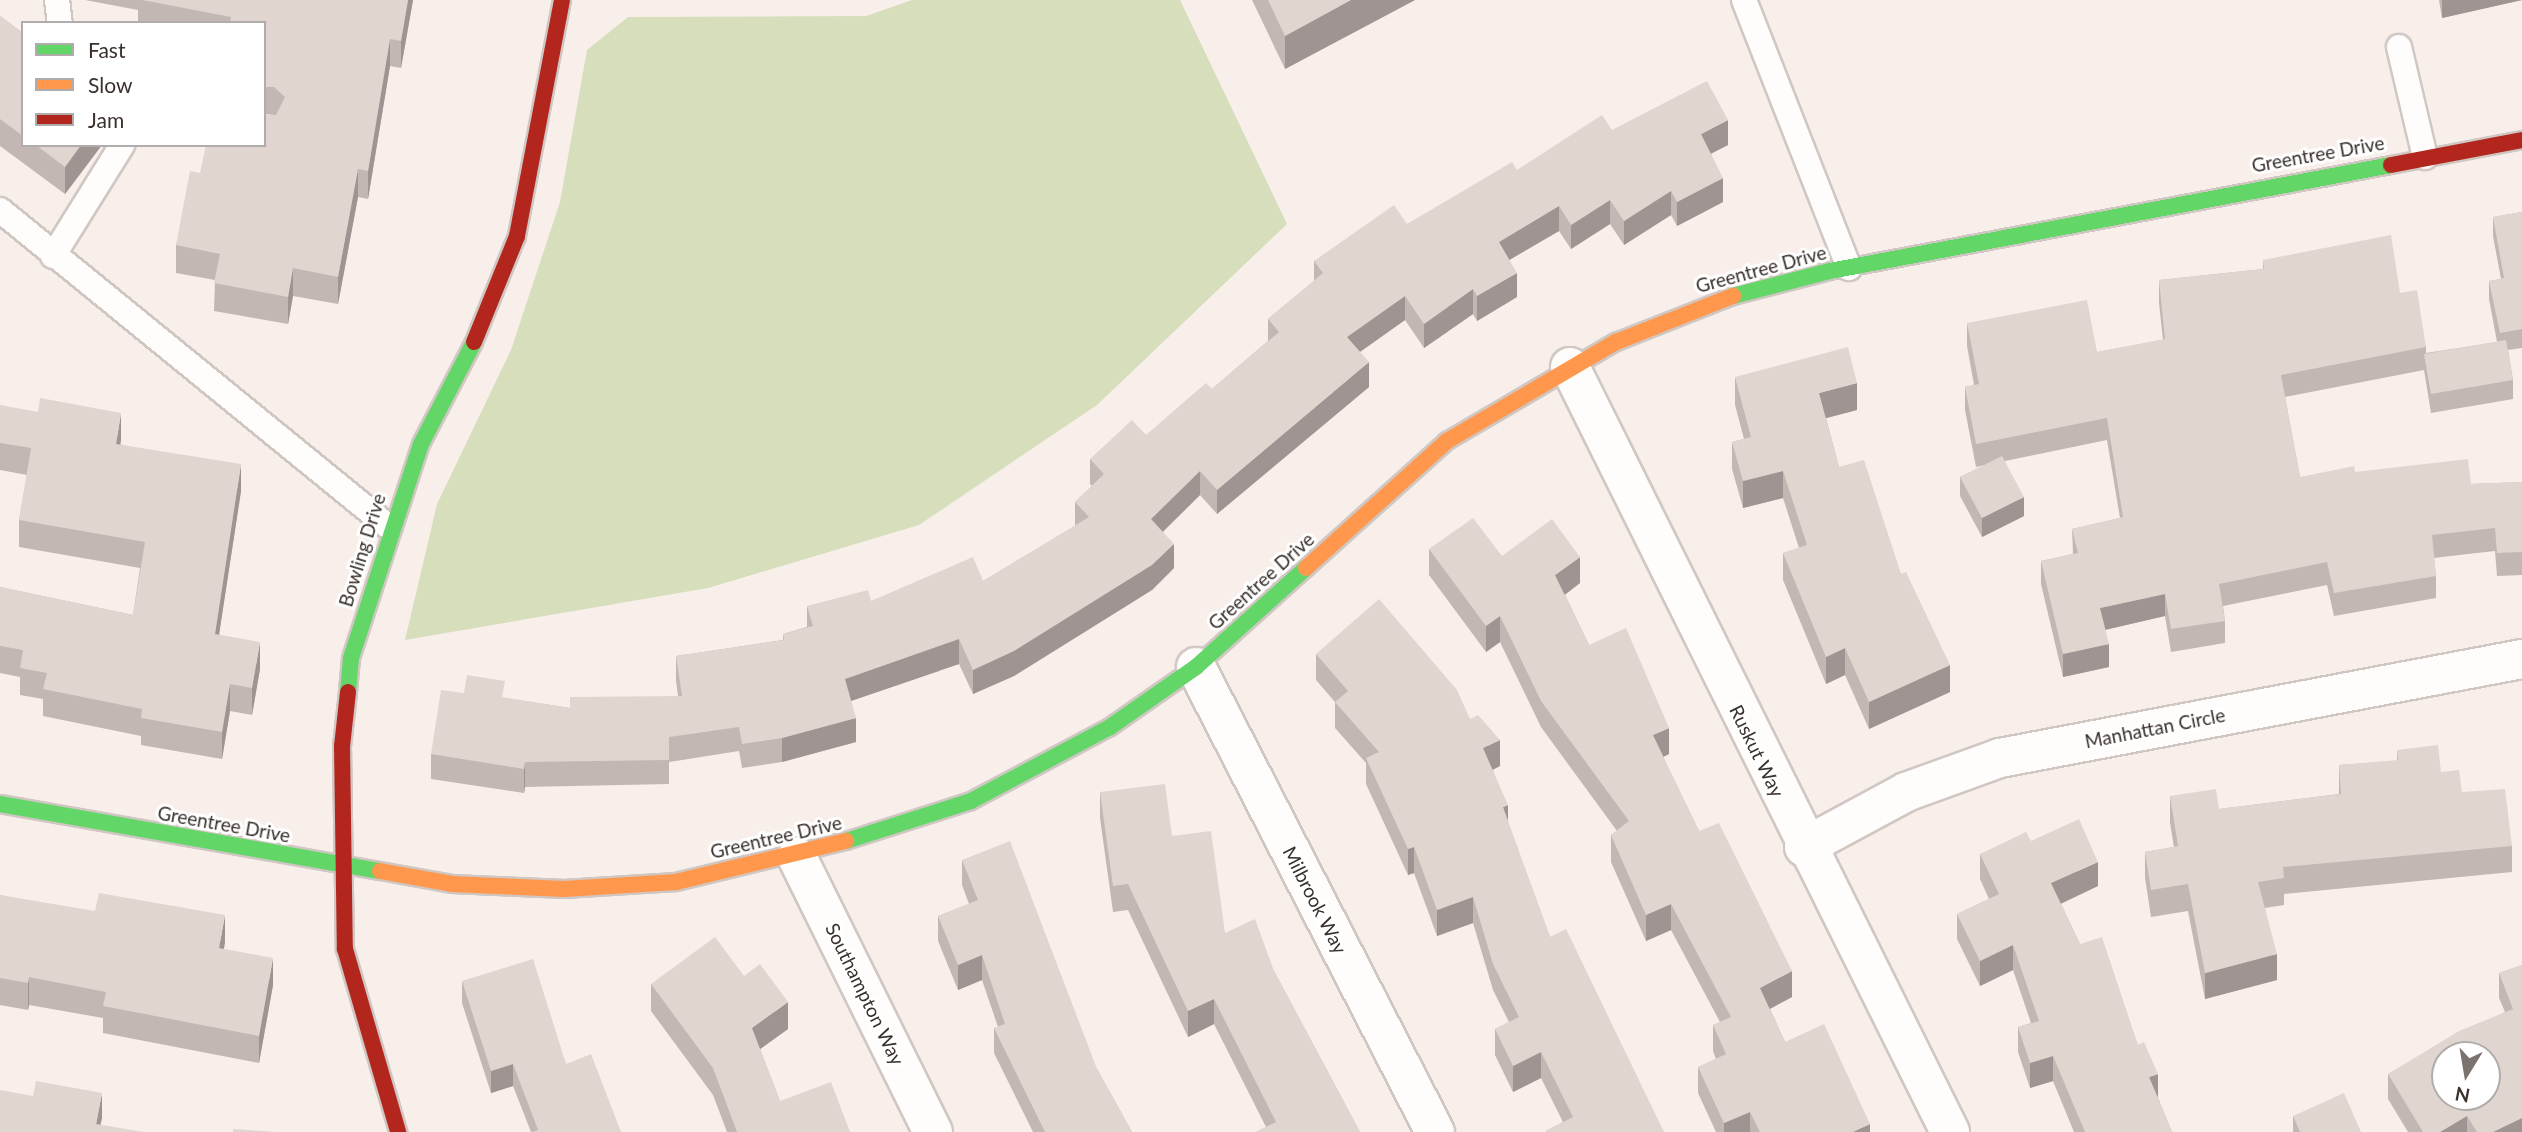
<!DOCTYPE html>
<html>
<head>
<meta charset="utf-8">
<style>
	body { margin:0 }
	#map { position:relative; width:2522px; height:1132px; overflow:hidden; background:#f8efeb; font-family:Lato,sans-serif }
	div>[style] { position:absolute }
	.green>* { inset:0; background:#d6debb }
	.roads { filter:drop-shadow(2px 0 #d0c7c3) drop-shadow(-2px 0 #d0c7c3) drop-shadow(0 2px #d0c7c3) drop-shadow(0 -2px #d0c7c3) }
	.lane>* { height:24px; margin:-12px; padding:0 12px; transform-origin:12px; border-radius:12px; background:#fefdfc }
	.street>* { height:38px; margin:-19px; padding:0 19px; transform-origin:19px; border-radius:19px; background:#fefdfc }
	.fast>* { height:16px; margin:-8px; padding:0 8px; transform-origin:8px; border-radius:8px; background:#63d668 }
	.slow>* { height:16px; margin:-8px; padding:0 8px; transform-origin:8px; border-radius:8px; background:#ff974d }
	.jam>* { height:16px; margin:-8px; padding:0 8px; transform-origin:8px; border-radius:8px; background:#b3261e }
	.wall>* { inset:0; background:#c2b7b3 }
	.shaded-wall>* { inset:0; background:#9e9592 }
	.building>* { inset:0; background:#e1d5d0 }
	span { translate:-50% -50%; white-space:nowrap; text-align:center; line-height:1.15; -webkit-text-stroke:6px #fff; paint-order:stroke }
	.street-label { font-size:19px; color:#3a302c }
	.legend { position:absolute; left:21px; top:21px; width:245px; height:126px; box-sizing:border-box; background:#fff; border:2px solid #b0acab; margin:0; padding:9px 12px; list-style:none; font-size:21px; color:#3a302c }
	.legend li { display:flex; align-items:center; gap:14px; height:35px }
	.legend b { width:35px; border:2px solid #b0acab }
	.north { position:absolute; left:2431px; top:1041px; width:70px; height:70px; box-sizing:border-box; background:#fff; border:2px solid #b0acab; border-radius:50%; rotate:191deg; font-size:19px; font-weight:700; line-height:28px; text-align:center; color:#3a302c }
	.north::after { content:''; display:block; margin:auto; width:24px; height:32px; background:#7c736f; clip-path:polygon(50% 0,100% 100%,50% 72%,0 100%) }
</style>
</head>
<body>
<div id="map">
	<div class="green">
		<div style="clip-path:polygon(912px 0,1180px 0,1287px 224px,1097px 405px,919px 525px,708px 588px,405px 640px,437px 504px,511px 350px,560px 202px,587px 50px,628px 17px,866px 16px)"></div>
	</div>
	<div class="roads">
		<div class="lane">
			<div style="left:57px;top:0;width:23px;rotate:83deg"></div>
			<div style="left:1744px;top:0;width:288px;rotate:68.6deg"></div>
			<div style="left:2399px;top:47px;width:113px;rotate:76.7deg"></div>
			<div style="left:0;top:210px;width:502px;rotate:39.18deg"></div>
			<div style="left:53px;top:256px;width:131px;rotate:-58.1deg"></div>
		</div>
		<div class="street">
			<div style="left:1570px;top:367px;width:854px;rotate:63.58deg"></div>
			<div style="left:1196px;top:667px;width:523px;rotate:62.8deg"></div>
			<div style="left:1804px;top:847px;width:116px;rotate:-28.3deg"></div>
			<div style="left:1906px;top:792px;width:100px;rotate:-19.9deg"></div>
			<div style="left:2000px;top:758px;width:531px;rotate:-10.74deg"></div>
			<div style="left:797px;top:857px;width:307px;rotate:63.7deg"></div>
		</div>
		<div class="fast">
			<div style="left:1733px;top:296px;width:100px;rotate:-14.5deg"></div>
			<div style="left:1830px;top:271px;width:571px;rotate:-10.7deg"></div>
			<div style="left:348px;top:692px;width:34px;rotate:-85deg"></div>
			<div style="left:351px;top:658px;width:225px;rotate:-71.9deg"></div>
			<div style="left:421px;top:444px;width:115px;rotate:-62.5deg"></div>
			<div style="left:0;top:804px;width:386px;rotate:10deg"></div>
			<div style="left:846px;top:841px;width:131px;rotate:-17.7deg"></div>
			<div style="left:971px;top:801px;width:157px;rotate:-28deg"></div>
			<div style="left:1110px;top:727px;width:105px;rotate:-34.9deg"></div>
			<div style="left:1196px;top:667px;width:148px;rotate:-42deg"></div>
		</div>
		<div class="slow">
			<div style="left:1306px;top:568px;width:190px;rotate:-42deg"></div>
			<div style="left:1447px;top:441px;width:196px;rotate:-30.4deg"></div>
			<div style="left:1616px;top:342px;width:126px;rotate:-21.5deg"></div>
			<div style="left:380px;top:871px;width:73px;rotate:10.2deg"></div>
			<div style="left:452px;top:884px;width:112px;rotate:2.6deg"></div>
			<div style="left:564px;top:889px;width:112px;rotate:-3.6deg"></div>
			<div style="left:676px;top:882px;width:175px;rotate:-13.6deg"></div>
		</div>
		<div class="jam">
			<div style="left:2391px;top:165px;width:133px;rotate:-10.8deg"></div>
			<div style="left:474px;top:342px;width:114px;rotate:-67.9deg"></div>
			<div style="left:517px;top:236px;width:240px;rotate:-79.2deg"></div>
			<div style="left:348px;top:692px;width:54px;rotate:96.3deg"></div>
			<div style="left:342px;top:746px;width:203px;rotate:89.2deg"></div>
			<div style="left:345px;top:949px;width:191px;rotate:73.8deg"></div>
		</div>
	</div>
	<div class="wall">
		<div style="clip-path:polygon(85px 0,413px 0,401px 68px,390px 66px,368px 199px,358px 197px,338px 304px,293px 296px,288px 324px,214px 311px,215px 280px,176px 273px,176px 245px,200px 173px,275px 115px,264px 114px,264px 23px,138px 23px,138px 10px)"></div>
		<div style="clip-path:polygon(1252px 0,1415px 0,1285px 69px)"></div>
		<div style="clip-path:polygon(2439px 0,2522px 0,2442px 18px)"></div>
		<div style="clip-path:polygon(0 16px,23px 33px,23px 145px,102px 145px,65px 194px,0 146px)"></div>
		<div style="clip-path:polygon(1612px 130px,1728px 145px,1711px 153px,1723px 202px,1677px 226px,1671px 215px,1624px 245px,1610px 224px,1571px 249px,1559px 231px,1509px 260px,1517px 297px,1477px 321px,1473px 314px,1424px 348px,1405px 320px,1360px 352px,1369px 387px,1217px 514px,1200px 495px,1163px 532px,1174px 568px,1152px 590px,1014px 676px,973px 694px,959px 664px,851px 701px,856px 742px,782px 762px,742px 768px,739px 751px,669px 762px,669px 784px,525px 787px,524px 793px,431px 779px,431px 754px,505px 698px,570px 708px,678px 696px,676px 681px,676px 656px,783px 640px,783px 634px,807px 627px,807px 606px,871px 601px,983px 581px,1075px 526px,1075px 502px,1092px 486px,1090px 484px,1090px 459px,1146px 435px,1212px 389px,1268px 341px,1268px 319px,1314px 281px,1314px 261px,1407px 224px,1517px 170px)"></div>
		<div style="clip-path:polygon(2522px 212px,2522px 348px,2508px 350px,2513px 380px,2513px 399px,2431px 413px,2424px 370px,2285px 397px,2300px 477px,2355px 472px,2471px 484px,2522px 482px,2522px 575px,2497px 576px,2495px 551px,2434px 558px,2436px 576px,2436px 598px,2334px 616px,2327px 585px,2223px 606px,2225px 621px,2225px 643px,2171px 652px,2165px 616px,2105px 630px,2109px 667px,2063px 677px,2041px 584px,2041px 561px,2073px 554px,2072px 529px,2120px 518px,2107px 440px,2005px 461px,2024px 516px,1982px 537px,1960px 496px,1960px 477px,1985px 465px,1976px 467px,1965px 410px,1965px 387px,1974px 385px,1967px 346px,1967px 323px,2097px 352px,2163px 340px,2159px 303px,2159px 280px,2263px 269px,2263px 260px,2400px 293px,2426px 347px,2426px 353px,2497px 342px,2489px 299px,2489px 281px,2501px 279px,2493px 236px,2493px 217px)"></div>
		<div style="clip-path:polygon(1735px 377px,1857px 410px,1826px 418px,1839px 467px,1901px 574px,1950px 692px,1869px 729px,1845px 675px,1826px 684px,1783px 580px,1783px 553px,1799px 548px,1783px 498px,1743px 508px,1732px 469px,1732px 442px,1744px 439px,1735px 405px)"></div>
		<div style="clip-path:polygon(0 405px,121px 440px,120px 444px,241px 491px,219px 634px,260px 669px,252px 715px,230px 711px,222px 759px,141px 745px,141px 736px,43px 716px,43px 699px,20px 695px,20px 677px,0 673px,0 587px,133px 615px,140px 568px,19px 547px,19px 520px,27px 475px,0 470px)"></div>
		<div style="clip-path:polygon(1429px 549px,1502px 556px,1580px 583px,1565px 595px,1589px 645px,1669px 754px,1663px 757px,1699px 831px,1792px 997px,1770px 1009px,1785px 1042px,1870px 1132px,1716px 1132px,1698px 1093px,1698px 1067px,1716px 1059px,1713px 1051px,1713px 1025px,1720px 1022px,1671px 930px,1646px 941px,1611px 862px,1611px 835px,1617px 831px,1541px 727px,1500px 642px,1486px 652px,1429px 575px)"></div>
		<div style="clip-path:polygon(1316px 654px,1470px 719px,1500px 766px,1493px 770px,1508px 823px,1550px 937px,1664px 1132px,1546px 1132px,1546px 1131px,1563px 1122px,1541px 1078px,1513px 1092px,1495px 1055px,1495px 1029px,1509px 1022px,1493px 990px,1473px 923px,1437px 936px,1414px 873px,1408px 875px,1366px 784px,1366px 763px,1335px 728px,1335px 702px,1316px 680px)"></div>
		<div style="clip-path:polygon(2397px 750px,2441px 772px,2462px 792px,2512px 846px,2512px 872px,2284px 894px,2284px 905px,2265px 908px,2277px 980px,2205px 999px,2188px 911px,2151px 917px,2145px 878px,2145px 852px,2174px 847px,2170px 823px,2170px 796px,2219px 809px,2339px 794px,2339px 765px,2397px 761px)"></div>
		<div style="clip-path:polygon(1100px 792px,1172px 836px,1225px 933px,1274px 971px,1360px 1132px,1266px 1127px,1214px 1024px,1188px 1037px,1128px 910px,1113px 912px,1100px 818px)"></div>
		<div style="clip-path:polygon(2031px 841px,2098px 886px,2061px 904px,2080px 944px,2138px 1045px,2158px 1098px,2172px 1132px,2074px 1132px,2053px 1081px,2030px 1088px,2018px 1052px,2018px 1027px,2031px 1023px,2013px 970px,1980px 986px,1957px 939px,1957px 914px,1989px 899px,1980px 879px,1980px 854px)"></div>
		<div style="clip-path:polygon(962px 860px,1097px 1069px,1132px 1132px,1033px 1132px,994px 1053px,994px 1028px,998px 1027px,982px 980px,958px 990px,938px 941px,938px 916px,969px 904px,962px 885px)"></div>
		<div style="clip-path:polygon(0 895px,225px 942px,224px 949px,273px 985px,259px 1063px,103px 1033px,103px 1018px,29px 1005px,28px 1010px,0 1005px)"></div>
		<div style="clip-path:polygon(2522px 965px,2522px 1132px,2408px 1132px,2388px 1099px,2388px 1074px,2505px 1012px,2499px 998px,2499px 973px)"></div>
		<div style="clip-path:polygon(744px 976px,788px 1029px,760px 1049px,780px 1101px,850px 1132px,727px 1132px,713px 1095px,651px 1011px,651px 984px)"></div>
		<div style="clip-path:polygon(462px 981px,566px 1064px,621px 1132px,531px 1132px,513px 1086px,491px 1093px,462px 1003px)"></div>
		<div style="clip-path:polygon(2293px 1116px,2361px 1132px,2293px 1132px)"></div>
	</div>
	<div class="shaded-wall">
		<div style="clip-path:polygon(408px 0,413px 0,401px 68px,401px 41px)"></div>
		<div style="clip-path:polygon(1351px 0,1415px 0,1285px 69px,1285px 36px)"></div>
		<div style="clip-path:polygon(2442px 0,2522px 0,2442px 18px)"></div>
		<div style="clip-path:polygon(390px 39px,390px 66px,368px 199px,368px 171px)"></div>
		<div style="clip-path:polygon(1728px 120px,1728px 145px,1701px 159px,1701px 134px)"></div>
		<div style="clip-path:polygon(81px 145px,102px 145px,65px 194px,65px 167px)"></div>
		<div style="clip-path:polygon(358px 169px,358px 197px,338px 304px,338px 277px)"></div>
		<div style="clip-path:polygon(1723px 178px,1723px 202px,1677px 226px,1677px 202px)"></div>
		<div style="clip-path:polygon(1671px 191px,1671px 215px,1624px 245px,1624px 221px)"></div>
		<div style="clip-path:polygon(1610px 200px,1610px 224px,1571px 249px,1571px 225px)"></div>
		<div style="clip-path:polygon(1559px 206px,1559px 231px,1499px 266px,1499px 242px)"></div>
		<div style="clip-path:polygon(293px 268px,293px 296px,288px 324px,288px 297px)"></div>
		<div style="clip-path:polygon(1517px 273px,1517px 297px,1477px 321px,1477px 296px)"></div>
		<div style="clip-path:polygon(1473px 289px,1473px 314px,1424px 348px,1424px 324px)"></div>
		<div style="clip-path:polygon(1405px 296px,1405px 320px,1347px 361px,1347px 337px)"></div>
		<div style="clip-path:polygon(1369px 362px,1369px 387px,1217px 514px,1217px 490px)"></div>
		<div style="clip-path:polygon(1857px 383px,1857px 410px,1819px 420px,1819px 393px)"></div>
		<div style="clip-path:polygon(121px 413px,121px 440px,116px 471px,116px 444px)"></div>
		<div style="clip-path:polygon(241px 464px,241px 491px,215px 661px,215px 634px)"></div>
		<div style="clip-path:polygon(1200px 471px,1200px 495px,1151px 543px,1151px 519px)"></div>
		<div style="clip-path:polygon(1783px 471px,1783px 498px,1743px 508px,1743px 481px)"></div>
		<div style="clip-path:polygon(2024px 497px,2024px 516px,1982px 537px,1982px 518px)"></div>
		<div style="clip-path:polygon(1174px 544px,1174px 568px,1152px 590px,1014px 676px,973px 694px,973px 670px)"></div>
		<div style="clip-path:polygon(1580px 557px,1580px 583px,1555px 602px,1555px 575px)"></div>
		<div style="clip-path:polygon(2165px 594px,2165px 616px,2100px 631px,2100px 608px)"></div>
		<div style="clip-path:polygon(1500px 616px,1500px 642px,1486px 652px,1486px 626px)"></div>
		<div style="clip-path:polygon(959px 639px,959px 664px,845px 703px,845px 679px)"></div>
		<div style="clip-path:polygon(260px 642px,260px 669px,252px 715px,252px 688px)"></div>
		<div style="clip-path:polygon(2109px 644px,2109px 667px,2063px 677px,2063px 654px)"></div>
		<div style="clip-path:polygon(1845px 648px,1845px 675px,1826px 684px,1826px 657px)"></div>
		<div style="clip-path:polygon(1950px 665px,1950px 692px,1869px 729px,1869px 702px)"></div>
		<div style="clip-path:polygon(230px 684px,230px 711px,222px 759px,222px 732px)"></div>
		<div style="clip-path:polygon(856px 718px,856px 742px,782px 762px,782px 738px)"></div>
		<div style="clip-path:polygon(1669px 728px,1669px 754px,1653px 762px,1653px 735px)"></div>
		<div style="clip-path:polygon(1500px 740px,1500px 766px,1483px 774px,1483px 748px)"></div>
		<div style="clip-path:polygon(525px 762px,525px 787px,524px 793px,524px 769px)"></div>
		<div style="clip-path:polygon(1508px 805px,1508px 831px,1503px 807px)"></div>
		<div style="clip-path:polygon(1414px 847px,1414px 873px,1408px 875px,1408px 849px)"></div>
		<div style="clip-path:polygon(2098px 862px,2098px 886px,2051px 908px,2051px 883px)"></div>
		<div style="clip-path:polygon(1473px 897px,1473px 923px,1437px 936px,1437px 910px)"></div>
		<div style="clip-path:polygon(1671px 904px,1671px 930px,1646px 941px,1646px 915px)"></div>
		<div style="clip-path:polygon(225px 915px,225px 942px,219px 975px,219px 948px)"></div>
		<div style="clip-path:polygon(2013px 945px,2013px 970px,1980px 986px,1980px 961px)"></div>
		<div style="clip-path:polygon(2277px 954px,2277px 980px,2205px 999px,2205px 973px)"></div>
		<div style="clip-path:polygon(982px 955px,982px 980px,958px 990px,958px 965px)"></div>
		<div style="clip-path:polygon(273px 958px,273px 985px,259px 1063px,259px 1036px)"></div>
		<div style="clip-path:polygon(1792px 971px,1792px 997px,1760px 1014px,1760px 988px)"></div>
		<div style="clip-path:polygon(29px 977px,29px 1005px,28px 1010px,28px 983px)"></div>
		<div style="clip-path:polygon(1214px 999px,1214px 1024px,1188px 1037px,1188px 1011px)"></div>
		<div style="clip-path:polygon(788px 1002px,788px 1029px,752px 1055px,752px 1028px)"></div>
		<div style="clip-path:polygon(1541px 1052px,1541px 1078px,1513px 1092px,1513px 1066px)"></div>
		<div style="clip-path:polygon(2053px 1056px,2053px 1081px,2030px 1088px,2030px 1063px)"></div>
		<div style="clip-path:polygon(513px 1064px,513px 1086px,491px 1093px,491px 1071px)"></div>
		<div style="clip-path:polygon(2158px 1074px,2158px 1098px,2149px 1077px)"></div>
		<div style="clip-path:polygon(102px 1093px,102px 1118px,99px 1132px,96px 1124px)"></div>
		<div style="clip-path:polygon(1750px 1112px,1750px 1132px,1724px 1132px,1724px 1123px)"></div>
		<div style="clip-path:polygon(2467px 1116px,2467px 1132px,2440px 1132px)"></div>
		<div style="clip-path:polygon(2522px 1118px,2522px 1132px,2493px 1132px)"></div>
		<div style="clip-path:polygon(1870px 1124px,1870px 1132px,1853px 1132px)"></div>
	</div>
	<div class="building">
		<div style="clip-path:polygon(142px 0,408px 0,401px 41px,390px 39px,368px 171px,358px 169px,338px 277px,293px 268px,288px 297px,214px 283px,220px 254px,176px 245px,190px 171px,200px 173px,206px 145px,264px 145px,264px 115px,276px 115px,285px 97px,274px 87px,264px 87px,264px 23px,230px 23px,231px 17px)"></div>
		<div style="clip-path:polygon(1268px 0,1351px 0,1285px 36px)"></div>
		<div style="clip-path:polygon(0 16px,23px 33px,23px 136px,0 119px)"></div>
		<div style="clip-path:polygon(1707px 81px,1728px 120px,1701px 134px,1723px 178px,1677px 202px,1671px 191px,1624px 221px,1610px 200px,1571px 225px,1559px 206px,1499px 242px,1517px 273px,1477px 296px,1473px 289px,1424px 324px,1405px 296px,1347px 337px,1369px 362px,1217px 490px,1200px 471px,1151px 519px,1174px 544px,1152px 565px,1014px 651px,973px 670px,959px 639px,845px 679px,856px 718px,782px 738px,742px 744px,739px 727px,669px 737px,669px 760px,525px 762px,524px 769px,431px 754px,441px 690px,464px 693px,467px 675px,505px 681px,502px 697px,570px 708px,570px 697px,682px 696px,676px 656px,784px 640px,783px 634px,813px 626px,807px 606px,868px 590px,871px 601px,973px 557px,983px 581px,1089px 517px,1075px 502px,1104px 474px,1090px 459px,1132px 420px,1146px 435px,1206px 383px,1212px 389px,1279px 332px,1268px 319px,1323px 273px,1314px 261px,1394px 205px,1407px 224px,1512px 162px,1517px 170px,1602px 115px,1612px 130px)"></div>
		<div style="clip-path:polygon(36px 145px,81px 145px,65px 167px)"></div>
		<div style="clip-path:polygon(2522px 212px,2522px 329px,2500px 333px,2489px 281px,2504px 278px,2493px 217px)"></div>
		<div style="clip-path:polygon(2391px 235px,2400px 293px,2417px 290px,2426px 347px,2281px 375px,2300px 477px,2354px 466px,2355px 472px,2468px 459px,2471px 484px,2522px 482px,2522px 552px,2497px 553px,2495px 528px,2432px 535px,2436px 576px,2334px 593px,2327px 562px,2219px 584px,2225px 621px,2171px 629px,2165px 594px,2100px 608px,2109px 644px,2063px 654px,2041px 561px,2078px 553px,2072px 529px,2123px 517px,2107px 418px,1976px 444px,1965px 387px,1979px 384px,1967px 323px,2087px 300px,2097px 352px,2165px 339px,2159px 280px,2264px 269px,2263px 260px)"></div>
		<div style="clip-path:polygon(2506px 340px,2513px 380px,2431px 394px,2424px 354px)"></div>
		<div style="clip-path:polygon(1848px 347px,1857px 383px,1819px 393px,1839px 467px,1864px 460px,1901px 574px,1906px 572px,1950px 665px,1869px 702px,1845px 648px,1826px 657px,1783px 553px,1807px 545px,1783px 471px,1743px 481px,1732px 442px,1751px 437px,1735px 377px)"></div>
		<div style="clip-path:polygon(40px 398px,121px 413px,116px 444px,241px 464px,215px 634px,260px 642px,252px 688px,230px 684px,222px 732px,141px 718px,142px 709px,43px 689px,47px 673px,20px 668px,23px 650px,0 646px,0 587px,133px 615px,145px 542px,19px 520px,31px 448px,0 443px,0 405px,38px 412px)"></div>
		<div style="clip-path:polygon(2002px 456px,2024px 497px,1982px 518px,1960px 477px)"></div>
		<div style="clip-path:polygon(1473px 518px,1502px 556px,1552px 519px,1580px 557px,1555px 575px,1589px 645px,1626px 628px,1669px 728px,1653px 735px,1699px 831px,1719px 823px,1792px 971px,1760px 988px,1785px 1042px,1824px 1024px,1870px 1124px,1853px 1132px,1760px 1132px,1750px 1112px,1724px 1123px,1698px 1067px,1726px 1054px,1713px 1025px,1731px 1017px,1671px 904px,1646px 915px,1611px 835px,1629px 821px,1541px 701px,1500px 616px,1486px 626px,1429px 549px)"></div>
		<div style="clip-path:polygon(1379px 599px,1457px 690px,1470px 719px,1478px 715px,1500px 740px,1483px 748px,1508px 805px,1503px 807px,1550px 937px,1566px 929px,1664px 1132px,1547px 1132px,1546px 1131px,1573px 1117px,1541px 1052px,1513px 1066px,1495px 1029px,1519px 1017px,1493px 964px,1473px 897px,1437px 910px,1414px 847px,1408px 849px,1366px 758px,1379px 752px,1335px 702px,1348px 691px,1316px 654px)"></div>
		<div style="clip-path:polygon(2438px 745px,2441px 772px,2459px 770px,2462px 792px,2505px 789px,2512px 846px,2283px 867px,2284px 878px,2258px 882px,2277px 954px,2205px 973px,2188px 884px,2151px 890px,2145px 852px,2178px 846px,2170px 796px,2216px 789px,2219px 809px,2341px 794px,2339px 765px,2398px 760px,2397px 750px)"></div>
		<div style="clip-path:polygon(1165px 784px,1172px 836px,1211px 831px,1225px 933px,1255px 919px,1274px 971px,1360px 1132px,1255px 1132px,1276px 1122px,1214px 999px,1188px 1011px,1128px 884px,1113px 886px,1100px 792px)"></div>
		<div style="clip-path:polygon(2079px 819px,2098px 862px,2051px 883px,2080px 944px,2102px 937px,2138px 1045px,2144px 1042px,2158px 1074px,2149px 1077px,2172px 1132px,2085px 1132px,2053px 1056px,2030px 1063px,2018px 1027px,2039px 1021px,2013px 945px,1980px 961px,1957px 914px,1999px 894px,1980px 854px,2026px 832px,2031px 841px)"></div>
		<div style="clip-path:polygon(1010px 841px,1097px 1069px,1132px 1132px,1045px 1132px,994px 1028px,1005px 1024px,982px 955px,958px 965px,938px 916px,978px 900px,962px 860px)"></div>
		<div style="clip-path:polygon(99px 893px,225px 915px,219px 948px,273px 958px,259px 1036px,103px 1006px,106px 992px,29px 977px,28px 983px,0 978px,0 895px,95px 911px)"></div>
		<div style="clip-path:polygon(715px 937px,744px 976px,760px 964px,788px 1002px,752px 1028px,780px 1101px,831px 1082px,850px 1132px,737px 1132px,713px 1068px,651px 984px)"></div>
		<div style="clip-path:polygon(533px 959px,566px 1064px,591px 1054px,621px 1132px,532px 1132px,538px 1130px,513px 1064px,491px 1071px,462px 981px)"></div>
		<div style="clip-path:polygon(evenodd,2522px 965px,2522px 1118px,2493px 1132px,2477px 1132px,2467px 1116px,2440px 1132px,2423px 1132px,2388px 1074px,2459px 1031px,2513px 1009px,2499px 973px,2522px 965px,2445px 1055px,2487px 1055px,2487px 1097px,2445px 1097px,2445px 1055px)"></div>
		<div style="clip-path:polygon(36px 1081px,102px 1093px,96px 1124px,144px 1132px,0 1132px,0 1090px,33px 1096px)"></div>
		<div style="clip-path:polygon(2344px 1093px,2361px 1132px,2300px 1132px,2293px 1116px)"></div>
		<div style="clip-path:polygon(233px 1129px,277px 1132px,233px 1132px)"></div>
	</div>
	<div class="street-label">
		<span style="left:2318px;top:154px;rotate:-10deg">Greentree Drive</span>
		<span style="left:1761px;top:269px;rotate:-15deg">Greentree Drive</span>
		<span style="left:362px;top:550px;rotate:-73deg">Bowling Drive</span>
		<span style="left:1261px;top:581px;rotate:-42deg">Greentree Drive</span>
		<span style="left:2155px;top:728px;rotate:-11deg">Manhattan Circle</span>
		<span style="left:1757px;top:751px;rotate:64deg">Ruskut Way</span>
		<span style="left:224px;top:824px;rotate:10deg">Greentree Drive</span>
		<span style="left:776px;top:837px;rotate:-13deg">Greentree Drive</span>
		<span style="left:1315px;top:900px;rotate:63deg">Milbrook Way</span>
		<span style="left:865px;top:994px;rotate:64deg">Southampton Way</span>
	</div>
	<ul class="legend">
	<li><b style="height:9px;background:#63d668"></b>Fast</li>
	<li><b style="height:9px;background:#ff974d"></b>Slow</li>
	<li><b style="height:9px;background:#b3261e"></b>Jam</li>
	</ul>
	<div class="north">N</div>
</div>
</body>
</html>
